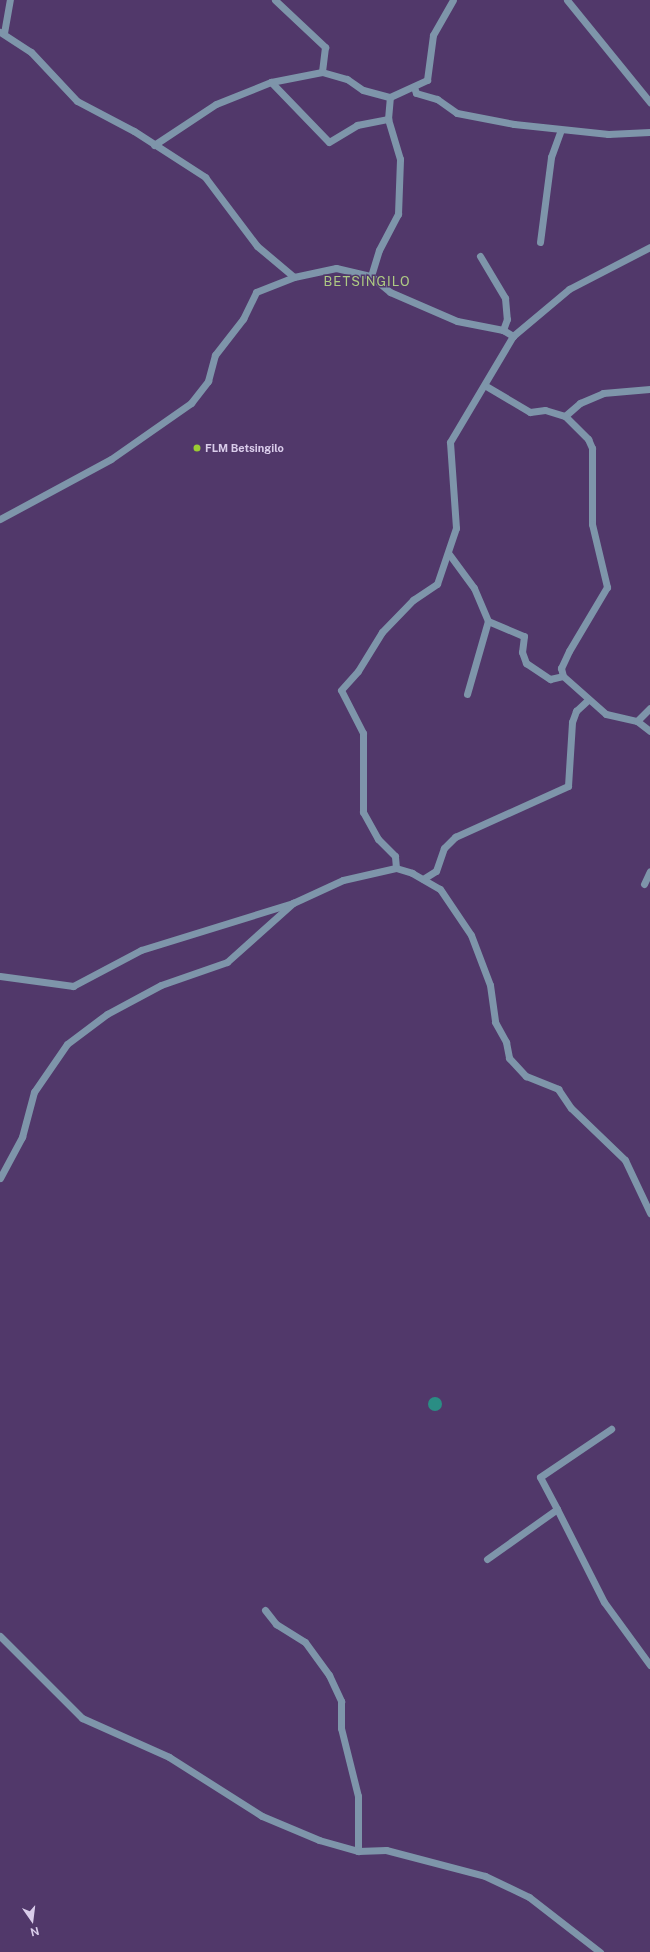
<!DOCTYPE html>
<html>
<head>
<meta charset="utf-8">
<style>
	body { margin:0 }
	#map { position:relative; width:650px; height:1952px; overflow:hidden; background:#51386a; font-family:"Public Sans",sans-serif }
	div>[style] { position:absolute }
	.water>* { inset:0; background:#2a8d84 }
	.round { border-radius:50% }
	.minor>* { height:7px; margin:-3.5px; padding:0 3.5px; transform-origin:3.5px; border-radius:3.5px; background:#7e95aa }
	.dots>* { width:11px; height:11px; translate:-50% -50%; box-sizing:border-box; border:2px solid #51386a; border-radius:50% }
	span { translate:-50% -50%; white-space:nowrap; text-align:center; line-height:1.15; -webkit-text-stroke:3px #51386a; paint-order:stroke }
	.poi-label { font-size:11px; color:#d9ccea; font-weight:700 }
	.left { translate:0 -50%; text-align:left }
	.quarter-label { font-size:13px; color:#aeca83; letter-spacing:1px }
	.north { position:absolute; left:12px; top:1900px; width:40px; height:40px; -webkit-text-stroke:3px #51386a; paint-order:stroke; rotate:166deg; font-size:11px; font-weight:700; line-height:16px; text-align:center; color:#d9ccea }
	.north::after { content:''; display:block; margin:auto; width:14px; height:18px; background:#d9ccea; clip-path:polygon(50% 0,100% 100%,50% 72%,0 100%) }
</style>
</head>
<body>
<div id="map">
	<div class="water">
		<div class="round" style="left:428px;top:1397px;width:14px;height:14px"></div>
	</div>
	<div class="minor">
		<div style="left:275px;top:0;width:69px;rotate:43.2deg"></div>
		<div style="left:325px;top:47px;width:25px;rotate:97deg"></div>
		<div style="left:322px;top:72px;width:26px;rotate:16deg"></div>
		<div style="left:347px;top:79px;width:19px;rotate:35deg"></div>
		<div style="left:363px;top:90px;width:28px;rotate:15deg"></div>
		<div style="left:390px;top:97px;width:41px;rotate:-24.7deg"></div>
		<div style="left:427px;top:80px;width:45px;rotate:-82.4deg"></div>
		<div style="left:433px;top:35px;width:40px;rotate:-60.3deg"></div>
		<div style="left:567px;top:0;width:132px;rotate:50.9deg"></div>
		<div style="left:0;top:32px;width:37px;rotate:33deg"></div>
		<div style="left:31px;top:52px;width:67px;rotate:46.8deg"></div>
		<div style="left:77px;top:101px;width:64px;rotate:27.8deg"></div>
		<div style="left:134px;top:131px;width:85px;rotate:32.9deg"></div>
		<div style="left:205px;top:177px;width:86px;rotate:53deg"></div>
		<div style="left:257px;top:246px;width:48px;rotate:40deg"></div>
		<div style="left:294px;top:277px;width:43px;rotate:-12.1deg"></div>
		<div style="left:336px;top:268px;width:36px;rotate:13deg"></div>
		<div style="left:371px;top:276px;width:25px;rotate:40deg"></div>
		<div style="left:390px;top:292px;width:73px;rotate:23.4deg"></div>
		<div style="left:457px;top:321px;width:47px;rotate:11.1deg"></div>
		<div style="left:503px;top:330px;width:12px;rotate:31deg"></div>
		<div style="left:513px;top:336px;width:73px;rotate:-40deg"></div>
		<div style="left:569px;top:289px;width:91px;rotate:-27.4deg"></div>
		<div style="left:4px;top:33px;width:34px;rotate:-80deg"></div>
		<div style="left:271px;top:82px;width:83px;rotate:46deg"></div>
		<div style="left:329px;top:142px;width:33px;rotate:-31deg"></div>
		<div style="left:357px;top:125px;width:32px;rotate:-11deg"></div>
		<div style="left:414px;top:87px;width:6px;rotate:72deg"></div>
		<div style="left:416px;top:93px;width:22px;rotate:16deg"></div>
		<div style="left:437px;top:99px;width:24px;rotate:35deg"></div>
		<div style="left:457px;top:113px;width:58px;rotate:10.9deg"></div>
		<div style="left:514px;top:124px;width:95px;rotate:6.1deg"></div>
		<div style="left:608px;top:134px;width:42px;rotate:-2.7deg"></div>
		<div style="left:154px;top:145px;width:74px;rotate:-33.5deg"></div>
		<div style="left:216px;top:104px;width:59px;rotate:-21.8deg"></div>
		<div style="left:271px;top:82px;width:52px;rotate:-11.1deg"></div>
		<div style="left:540px;top:242px;width:86px;rotate:-82.6deg"></div>
		<div style="left:551px;top:157px;width:29px;rotate:-70deg"></div>
		<div style="left:480px;top:256px;width:49px;rotate:59.2deg"></div>
		<div style="left:505px;top:298px;width:21px;rotate:85deg"></div>
		<div style="left:507px;top:319px;width:12px;rotate:110deg"></div>
		<div style="left:371px;top:276px;width:27px;rotate:-73deg"></div>
		<div style="left:379px;top:250px;width:41px;rotate:-62.2deg"></div>
		<div style="left:398px;top:214px;width:55px;rotate:-87.9deg"></div>
		<div style="left:400px;top:159px;width:42px;rotate:-106.7deg"></div>
		<div style="left:388px;top:119px;width:22px;rotate:-85deg"></div>
		<div style="left:486px;top:386px;width:51px;rotate:30.6deg"></div>
		<div style="left:530px;top:412px;width:15px;rotate:-8deg"></div>
		<div style="left:545px;top:410px;width:21px;rotate:17deg"></div>
		<div style="left:565px;top:416px;width:33px;rotate:45deg"></div>
		<div style="left:588px;top:439px;width:10px;rotate:66deg"></div>
		<div style="left:592px;top:448px;width:76px;rotate:90deg"></div>
		<div style="left:592px;top:524px;width:65px;rotate:76.6deg"></div>
		<div style="left:607px;top:587px;width:74px;rotate:120.7deg"></div>
		<div style="left:569px;top:651px;width:19px;rotate:115deg"></div>
		<div style="left:561px;top:668px;width:8px;rotate:76deg"></div>
		<div style="left:565px;top:416px;width:20px;rotate:-41deg"></div>
		<div style="left:580px;top:403px;width:25px;rotate:-23deg"></div>
		<div style="left:603px;top:393px;width:47px;rotate:-4.9deg"></div>
		<div style="left:0;top:519px;width:126px;rotate:-28.4deg"></div>
		<div style="left:111px;top:459px;width:98px;rotate:-35deg"></div>
		<div style="left:191px;top:403px;width:28px;rotate:-52deg"></div>
		<div style="left:208px;top:381px;width:27px;rotate:-75deg"></div>
		<div style="left:215px;top:355px;width:46px;rotate:-52.1deg"></div>
		<div style="left:243px;top:319px;width:30px;rotate:-64deg"></div>
		<div style="left:256px;top:292px;width:41px;rotate:-21.5deg"></div>
		<div style="left:449px;top:554px;width:42px;rotate:53.7deg"></div>
		<div style="left:474px;top:588px;width:36px;rotate:67deg"></div>
		<div style="left:488px;top:621px;width:39px;rotate:23deg"></div>
		<div style="left:524px;top:636px;width:16px;rotate:97deg"></div>
		<div style="left:522px;top:652px;width:12px;rotate:70deg"></div>
		<div style="left:526px;top:663px;width:29px;rotate:34deg"></div>
		<div style="left:550px;top:679px;width:13px;rotate:-13deg"></div>
		<div style="left:563px;top:676px;width:57px;rotate:41.5deg"></div>
		<div style="left:606px;top:714px;width:32px;rotate:13deg"></div>
		<div style="left:637px;top:721px;width:16px;rotate:38deg"></div>
		<div style="left:467px;top:694px;width:76px;rotate:-74deg"></div>
		<div style="left:637px;top:721px;width:18px;rotate:-45deg"></div>
		<div style="left:396px;top:868px;width:12px;rotate:-95deg"></div>
		<div style="left:395px;top:856px;width:24px;rotate:-135deg"></div>
		<div style="left:378px;top:839px;width:31px;rotate:-119deg"></div>
		<div style="left:363px;top:812px;width:79px;rotate:-90deg"></div>
		<div style="left:363px;top:733px;width:48px;rotate:-117.1deg"></div>
		<div style="left:341px;top:690px;width:25px;rotate:-48deg"></div>
		<div style="left:358px;top:671px;width:46px;rotate:-58.4deg"></div>
		<div style="left:382px;top:632px;width:45px;rotate:-45.9deg"></div>
		<div style="left:413px;top:600px;width:29px;rotate:-34deg"></div>
		<div style="left:437px;top:584px;width:59px;rotate:-71.3deg"></div>
		<div style="left:456px;top:528px;width:86px;rotate:-94deg"></div>
		<div style="left:450px;top:442px;width:123px;rotate:-59.3deg"></div>
		<div style="left:423px;top:879px;width:15px;rotate:-32deg"></div>
		<div style="left:436px;top:871px;width:24px;rotate:-71deg"></div>
		<div style="left:444px;top:848px;width:16px;rotate:-45deg"></div>
		<div style="left:455px;top:837px;width:124px;rotate:-24.3deg"></div>
		<div style="left:568px;top:786px;width:64px;rotate:-86.4deg"></div>
		<div style="left:572px;top:722px;width:12px;rotate:-70deg"></div>
		<div style="left:576px;top:711px;width:16px;rotate:-43deg"></div>
		<div style="left:644px;top:884px;width:14px;rotate:-65deg"></div>
		<div style="left:0;top:976px;width:74px;rotate:7.8deg"></div>
		<div style="left:73px;top:986px;width:77px;rotate:-27.9deg"></div>
		<div style="left:141px;top:950px;width:159px;rotate:-17.2deg"></div>
		<div style="left:293px;top:903px;width:55px;rotate:-24.7deg"></div>
		<div style="left:343px;top:880px;width:54px;rotate:-12.8deg"></div>
		<div style="left:396px;top:868px;width:17px;rotate:17deg"></div>
		<div style="left:412px;top:873px;width:32px;rotate:30deg"></div>
		<div style="left:440px;top:889px;width:55px;rotate:56deg"></div>
		<div style="left:471px;top:935px;width:53px;rotate:69.2deg"></div>
		<div style="left:490px;top:985px;width:37px;rotate:82deg"></div>
		<div style="left:495px;top:1022px;width:23px;rotate:61deg"></div>
		<div style="left:506px;top:1042px;width:16px;rotate:79deg"></div>
		<div style="left:509px;top:1058px;width:25px;rotate:47deg"></div>
		<div style="left:526px;top:1076px;width:35px;rotate:22deg"></div>
		<div style="left:558px;top:1089px;width:23px;rotate:56deg"></div>
		<div style="left:571px;top:1108px;width:75px;rotate:43.9deg"></div>
		<div style="left:625px;top:1160px;width:59px;rotate:64.7deg"></div>
		<div style="left:0;top:1178px;width:47px;rotate:-61.8deg"></div>
		<div style="left:22px;top:1137px;width:47px;rotate:-75.1deg"></div>
		<div style="left:34px;top:1092px;width:58px;rotate:-55.5deg"></div>
		<div style="left:67px;top:1044px;width:50px;rotate:-36.9deg"></div>
		<div style="left:107px;top:1014px;width:61px;rotate:-28.2deg"></div>
		<div style="left:161px;top:985px;width:70px;rotate:-19.2deg"></div>
		<div style="left:227px;top:962px;width:89px;rotate:-41.8deg"></div>
		<div style="left:557px;top:1509px;width:36px;rotate:-118deg"></div>
		<div style="left:540px;top:1477px;width:86px;rotate:-34.1deg"></div>
		<div style="left:487px;top:1559px;width:86px;rotate:-35.5deg"></div>
		<div style="left:557px;top:1509px;width:104px;rotate:63.2deg"></div>
		<div style="left:604px;top:1602px;width:78px;rotate:53.9deg"></div>
		<div style="left:265px;top:1610px;width:18px;rotate:52deg"></div>
		<div style="left:276px;top:1624px;width:34px;rotate:32deg"></div>
		<div style="left:305px;top:1642px;width:41px;rotate:54deg"></div>
		<div style="left:329px;top:1675px;width:29px;rotate:65deg"></div>
		<div style="left:341px;top:1701px;width:27px;rotate:90deg"></div>
		<div style="left:341px;top:1728px;width:70px;rotate:76deg"></div>
		<div style="left:358px;top:1796px;width:55px;rotate:90deg"></div>
		<div style="left:0;top:1636px;width:116px;rotate:45deg"></div>
		<div style="left:82px;top:1718px;width:95px;rotate:24.1deg"></div>
		<div style="left:169px;top:1757px;width:110px;rotate:32.4deg"></div>
		<div style="left:262px;top:1816px;width:62px;rotate:22.8deg"></div>
		<div style="left:319px;top:1840px;width:41px;rotate:15.8deg"></div>
		<div style="left:358px;top:1851px;width:28px;rotate:-2deg"></div>
		<div style="left:386px;top:1850px;width:102px;rotate:14.7deg"></div>
		<div style="left:485px;top:1876px;width:49px;rotate:25.5deg"></div>
		<div style="left:529px;top:1897px;width:90px;rotate:37.8deg"></div>
	</div>
	<div class="dots">
		<div style="left:197px;top:448px;background:#9bcb33"></div>
	</div>
	<div class="poi-label">
		<span class="left" style="left:205px;top:448px">FLM Betsingilo</span>
	</div>
	<div class="quarter-label">
		<span style="left:367px;top:282px">BETSINGILO</span>
	</div>
	<div class="north">N</div>
</div>
</body>
</html>
